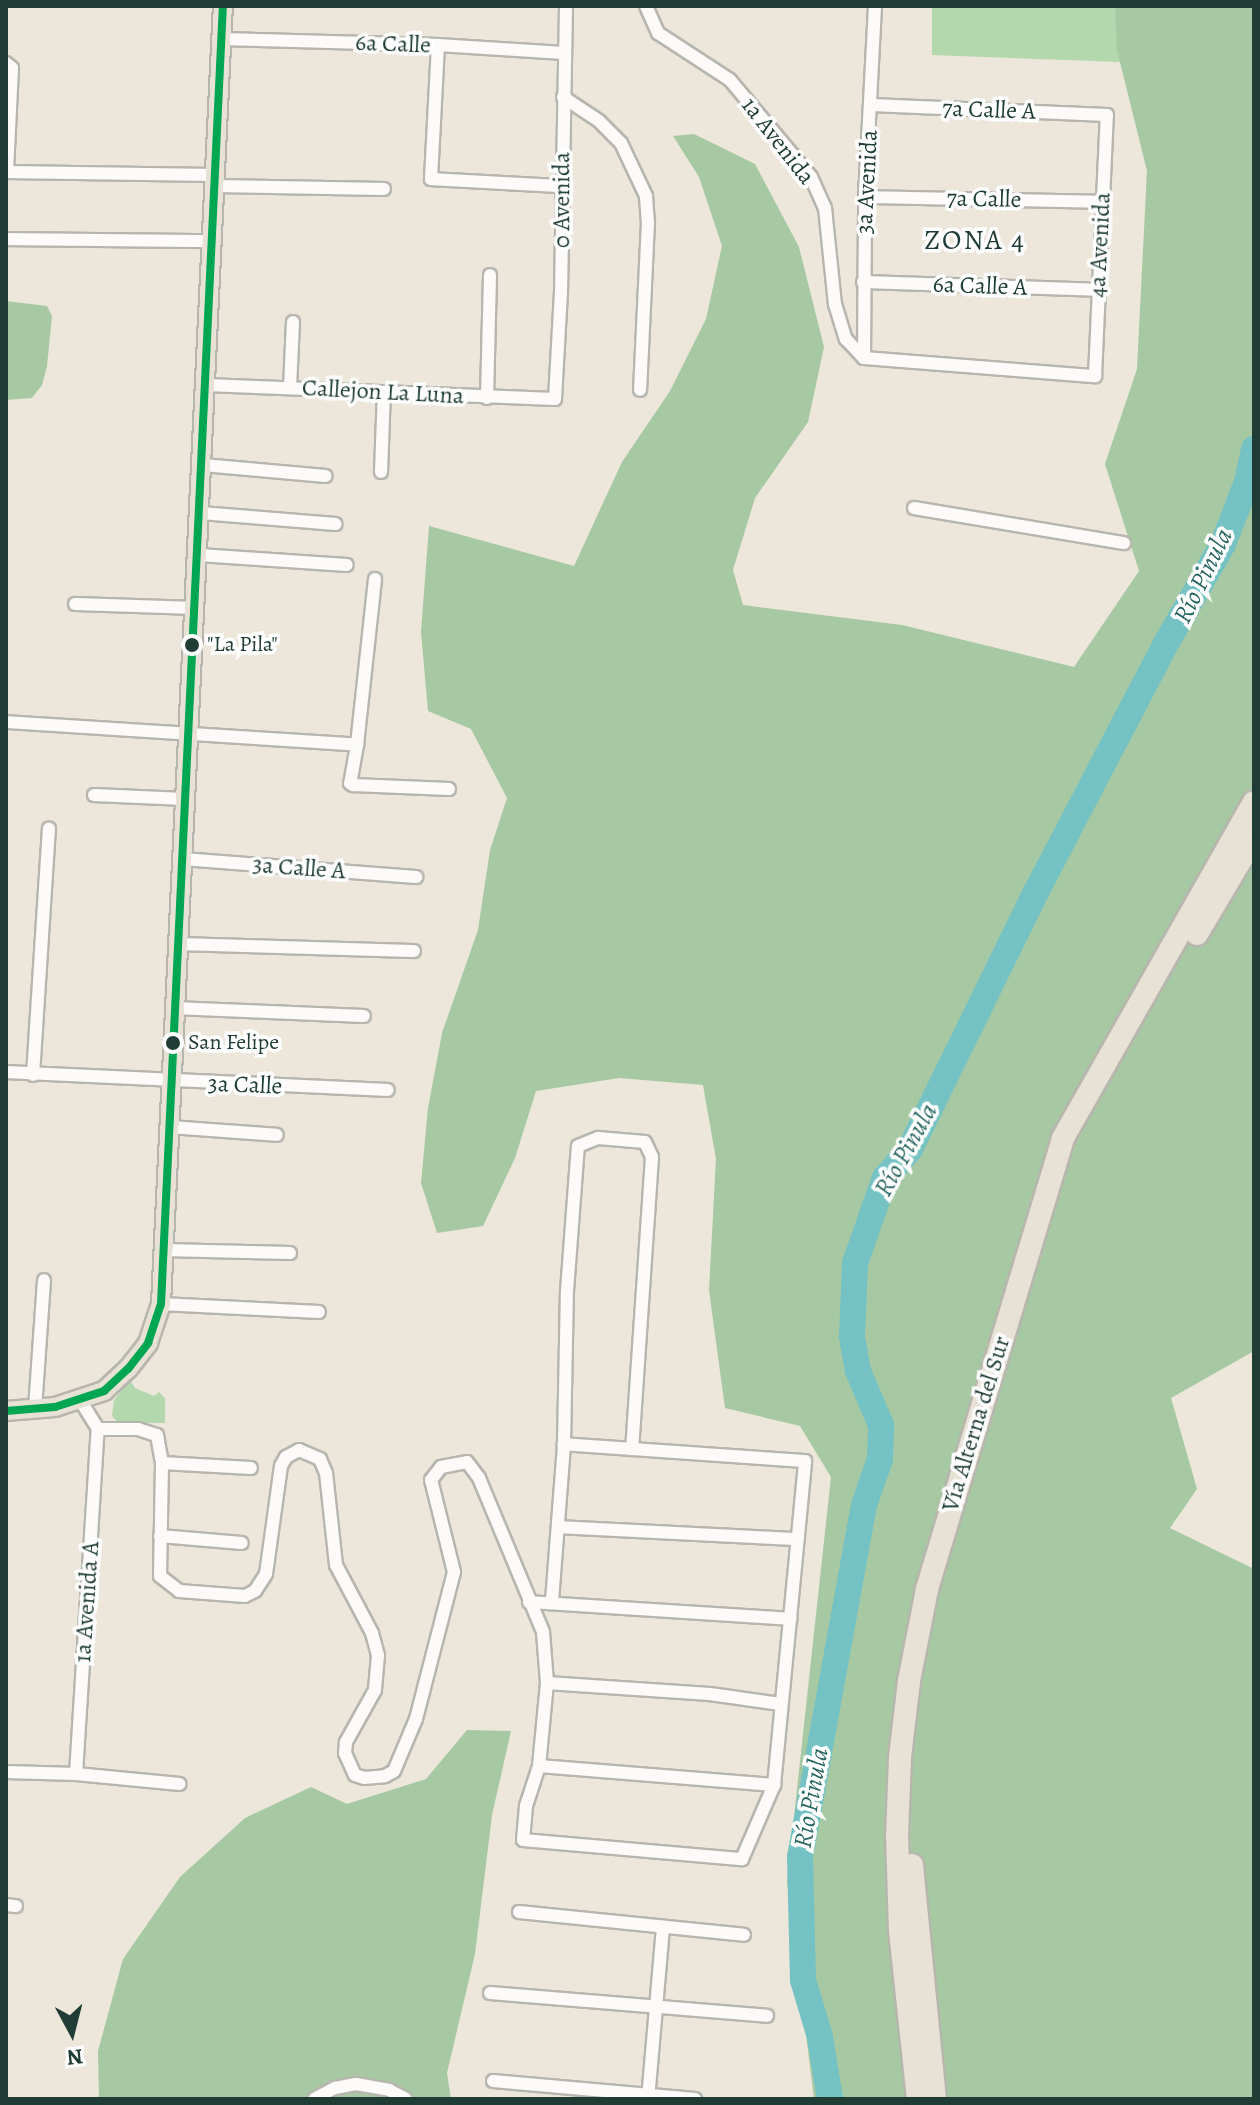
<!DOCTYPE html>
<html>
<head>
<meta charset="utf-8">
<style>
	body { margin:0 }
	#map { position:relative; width:1260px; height:2105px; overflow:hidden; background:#ece6db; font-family:Alegreya,serif }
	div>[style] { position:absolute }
	.green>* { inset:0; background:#b4d8ad }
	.forest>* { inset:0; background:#a6c8a2 }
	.river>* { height:26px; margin:-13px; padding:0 13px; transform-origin:13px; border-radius:13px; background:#75c2c4 }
	.roads { filter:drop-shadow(2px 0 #b7b6ae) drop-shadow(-2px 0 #b7b6ae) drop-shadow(0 2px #b7b6ae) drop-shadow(0 -2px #b7b6ae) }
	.street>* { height:12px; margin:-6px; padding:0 6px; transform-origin:6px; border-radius:6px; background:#fcfbfa }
	.primary>* { height:18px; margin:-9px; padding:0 9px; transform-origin:9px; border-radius:9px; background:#e7e2d5 }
	.highway>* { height:22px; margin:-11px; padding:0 11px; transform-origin:11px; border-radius:11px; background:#e7e2d5 }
	.bus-1>* { height:8px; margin:-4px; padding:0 4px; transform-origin:4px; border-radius:4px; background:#00a651 }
	.dots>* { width:22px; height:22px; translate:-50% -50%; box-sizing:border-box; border:4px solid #fff; border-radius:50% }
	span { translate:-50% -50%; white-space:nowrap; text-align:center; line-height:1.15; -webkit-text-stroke:7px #fff; paint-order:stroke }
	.bus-label { font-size:22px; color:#1f3d34 }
	.left { translate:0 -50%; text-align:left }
	.street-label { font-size:24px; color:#1f3d34 }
	.water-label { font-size:26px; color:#2b6663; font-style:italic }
	.quarter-label { font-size:28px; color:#1f3d34; letter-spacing:2px }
	.frame { position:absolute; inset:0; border:8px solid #1f3d34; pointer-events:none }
	.north { position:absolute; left:32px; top:1993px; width:80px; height:80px; -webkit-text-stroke:6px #fff; paint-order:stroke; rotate:173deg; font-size:22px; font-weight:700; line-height:32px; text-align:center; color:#1f3d34 }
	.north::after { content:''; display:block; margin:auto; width:28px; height:36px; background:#1f3d34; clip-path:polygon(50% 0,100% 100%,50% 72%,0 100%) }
</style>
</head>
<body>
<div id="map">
	<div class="green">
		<div style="clip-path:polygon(932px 6px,1115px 6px,1120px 62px,932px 55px)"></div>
		<div style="clip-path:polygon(130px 1380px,135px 1388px,154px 1396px,159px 1392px,165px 1398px,165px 1423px,118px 1423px,112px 1416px,114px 1400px)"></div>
	</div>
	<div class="forest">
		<div style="clip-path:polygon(1115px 6px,1254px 6px,1254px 1351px,1171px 1398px,1197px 1489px,1170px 1528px,1254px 1569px,1254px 2099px,814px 2099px,787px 1881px,831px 1477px,800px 1426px,725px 1408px,709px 1290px,716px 1159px,703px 1085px,619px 1078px,536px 1091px,515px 1158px,483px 1226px,437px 1233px,421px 1183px,428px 1108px,442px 1033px,478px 930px,490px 850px,507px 798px,471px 729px,428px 711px,421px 632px,429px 526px,574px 566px,622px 462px,670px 391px,706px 319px,722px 246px,699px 177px,673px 136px,694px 134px,755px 164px,799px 247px,824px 347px,808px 422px,755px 498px,733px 570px,743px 605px,902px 625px,1074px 667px,1139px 571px,1105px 464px,1137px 369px,1147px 171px,1117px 50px)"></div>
		<div style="clip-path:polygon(6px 301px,47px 306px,52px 316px,47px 366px,42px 385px,32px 398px,6px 400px)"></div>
		<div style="clip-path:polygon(467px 1730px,511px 1731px,492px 1815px,475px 1954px,447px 2073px,451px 2099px,99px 2099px,98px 2051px,123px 1959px,180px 1877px,245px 1818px,311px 1787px,347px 1804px,426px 1779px)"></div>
	</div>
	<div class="river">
		<div style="left:830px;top:2099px;width:63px;rotate:-99.2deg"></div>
		<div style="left:820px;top:2037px;width:59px;rotate:-106.6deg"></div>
		<div style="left:803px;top:1980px;width:123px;rotate:-91.4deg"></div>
		<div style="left:800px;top:1857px;width:358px;rotate:-79.7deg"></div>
		<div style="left:864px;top:1505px;width:49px;rotate:-70.8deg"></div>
		<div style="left:880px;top:1459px;width:34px;rotate:-88deg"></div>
		<div style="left:881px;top:1425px;width:59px;rotate:-113.1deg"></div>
		<div style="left:858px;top:1371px;width:36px;rotate:-100deg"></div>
		<div style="left:852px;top:1336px;width:73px;rotate:-87.6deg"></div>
		<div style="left:855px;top:1263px;width:90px;rotate:-70.6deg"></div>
		<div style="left:885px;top:1178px;width:38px;rotate:-49deg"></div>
		<div style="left:910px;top:1149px;width:286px;rotate:-63.9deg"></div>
		<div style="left:1036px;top:892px;width:276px;rotate:-62.4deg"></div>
		<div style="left:1164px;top:647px;width:119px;rotate:-60.2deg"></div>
		<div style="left:1223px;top:544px;width:66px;rotate:-68.8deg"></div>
		<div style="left:1247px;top:482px;width:34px;rotate:-78deg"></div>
	</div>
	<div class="roads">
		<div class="street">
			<div style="left:646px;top:6px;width:30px;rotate:66deg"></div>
			<div style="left:658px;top:33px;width:86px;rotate:33.1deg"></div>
			<div style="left:730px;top:80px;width:126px;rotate:50.1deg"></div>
			<div style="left:811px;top:177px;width:34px;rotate:66deg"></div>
			<div style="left:825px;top:208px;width:97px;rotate:84.1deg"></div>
			<div style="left:835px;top:304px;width:37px;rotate:73deg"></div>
			<div style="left:846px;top:339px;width:26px;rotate:47deg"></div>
			<div style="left:222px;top:39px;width:216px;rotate:1.6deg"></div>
			<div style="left:438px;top:45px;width:126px;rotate:3.6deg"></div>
			<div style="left:438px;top:45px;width:134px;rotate:93deg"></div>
			<div style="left:431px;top:179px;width:131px;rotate:3.1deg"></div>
			<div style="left:6px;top:63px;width:8px;rotate:40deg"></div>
			<div style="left:12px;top:68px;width:104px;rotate:92.8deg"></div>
			<div style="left:563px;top:97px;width:43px;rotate:33.7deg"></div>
			<div style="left:599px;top:121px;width:31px;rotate:45deg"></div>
			<div style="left:621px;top:143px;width:59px;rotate:64.7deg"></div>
			<div style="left:646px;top:196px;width:26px;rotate:86deg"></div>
			<div style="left:648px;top:222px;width:168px;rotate:92.7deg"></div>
			<div style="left:6px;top:172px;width:209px;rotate:0.8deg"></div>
			<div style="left:216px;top:186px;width:168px;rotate:1deg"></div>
			<div style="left:865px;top:197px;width:238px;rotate:1.2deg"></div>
			<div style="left:6px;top:239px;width:207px;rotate:0.6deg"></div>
			<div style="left:863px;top:282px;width:235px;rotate:1.9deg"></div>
			<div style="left:864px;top:358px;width:232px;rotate:4.5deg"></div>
			<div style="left:1095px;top:376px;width:261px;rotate:-87.4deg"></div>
			<div style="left:1107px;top:115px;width:236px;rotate:-177.6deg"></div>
			<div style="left:864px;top:358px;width:161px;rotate:-89.6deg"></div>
			<div style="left:865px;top:197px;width:191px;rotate:-87deg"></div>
			<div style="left:206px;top:385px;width:349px;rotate:2.3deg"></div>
			<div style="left:555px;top:399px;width:106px;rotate:-86.8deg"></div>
			<div style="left:561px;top:293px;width:287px;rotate:-89deg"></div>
			<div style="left:290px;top:388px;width:66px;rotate:-87.4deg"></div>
			<div style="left:487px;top:398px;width:123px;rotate:-88.6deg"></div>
			<div style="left:203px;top:465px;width:123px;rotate:5.1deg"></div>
			<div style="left:381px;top:472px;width:80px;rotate:-87.9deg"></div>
			<div style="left:914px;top:508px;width:213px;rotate:9.5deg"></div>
			<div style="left:201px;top:513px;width:135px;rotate:4.7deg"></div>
			<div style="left:199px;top:555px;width:148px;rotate:3.9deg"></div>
			<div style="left:75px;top:604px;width:122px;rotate:1.9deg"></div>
			<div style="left:6px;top:722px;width:352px;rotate:3.7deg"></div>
			<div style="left:357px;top:745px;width:39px;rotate:100deg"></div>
			<div style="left:350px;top:783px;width:4px;rotate:34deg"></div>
			<div style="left:353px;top:785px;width:96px;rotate:2.4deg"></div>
			<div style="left:357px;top:745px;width:167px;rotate:-83.8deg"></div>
			<div style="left:94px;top:795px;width:91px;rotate:2.5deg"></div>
			<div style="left:182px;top:859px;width:235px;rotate:4.4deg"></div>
			<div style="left:177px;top:944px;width:237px;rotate:1.7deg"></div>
			<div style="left:174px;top:1008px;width:190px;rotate:2.4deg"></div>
			<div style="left:6px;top:1072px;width:382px;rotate:2.7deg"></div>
			<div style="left:33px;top:1075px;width:247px;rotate:-86.3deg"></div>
			<div style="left:169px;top:1127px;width:108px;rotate:4.2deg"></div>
			<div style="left:164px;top:1250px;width:126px;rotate:1.4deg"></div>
			<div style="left:161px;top:1304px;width:158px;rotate:2.9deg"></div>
			<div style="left:80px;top:1400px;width:34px;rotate:58deg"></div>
			<div style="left:35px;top:1409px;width:129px;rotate:-86deg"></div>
			<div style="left:98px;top:1429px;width:40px"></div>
			<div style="left:138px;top:1429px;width:20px;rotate:18deg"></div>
			<div style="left:157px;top:1435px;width:28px;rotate:80deg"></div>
			<div style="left:162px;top:1463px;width:113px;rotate:91deg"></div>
			<div style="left:160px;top:1576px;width:24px;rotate:38deg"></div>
			<div style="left:179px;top:1591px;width:66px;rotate:4.3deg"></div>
			<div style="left:245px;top:1596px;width:11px;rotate:-27deg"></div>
			<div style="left:255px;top:1591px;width:20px;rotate:-57deg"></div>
			<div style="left:266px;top:1574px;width:109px;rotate:-82.1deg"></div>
			<div style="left:281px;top:1466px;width:10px;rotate:-61deg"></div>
			<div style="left:286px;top:1457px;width:15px;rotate:-28deg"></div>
			<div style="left:299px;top:1450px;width:23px;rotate:23deg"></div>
			<div style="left:320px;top:1459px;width:15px;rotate:67deg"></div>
			<div style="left:326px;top:1473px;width:93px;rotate:83.8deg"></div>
			<div style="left:336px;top:1565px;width:77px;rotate:62.1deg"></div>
			<div style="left:372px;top:1633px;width:23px;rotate:75deg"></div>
			<div style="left:378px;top:1655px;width:35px;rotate:95deg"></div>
			<div style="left:375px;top:1690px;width:60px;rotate:119.1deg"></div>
			<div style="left:346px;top:1742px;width:11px;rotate:95deg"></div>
			<div style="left:345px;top:1753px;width:24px;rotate:66deg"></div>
			<div style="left:355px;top:1775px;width:9px;rotate:18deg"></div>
			<div style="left:364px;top:1778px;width:21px;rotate:-5deg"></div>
			<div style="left:385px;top:1776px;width:10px;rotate:-29deg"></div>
			<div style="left:394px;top:1771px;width:56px;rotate:-67.1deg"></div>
			<div style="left:416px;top:1719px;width:152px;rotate:-75.5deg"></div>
			<div style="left:454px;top:1572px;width:95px;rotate:-104deg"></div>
			<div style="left:431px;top:1480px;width:16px;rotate:-52deg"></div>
			<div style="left:441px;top:1467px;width:26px;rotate:-11deg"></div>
			<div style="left:467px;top:1462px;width:20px;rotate:53deg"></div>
			<div style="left:479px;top:1478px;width:167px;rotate:67.4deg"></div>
			<div style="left:543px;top:1632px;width:51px;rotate:85.5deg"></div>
			<div style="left:547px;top:1683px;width:83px;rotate:95.5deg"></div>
			<div style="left:539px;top:1766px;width:42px;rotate:108deg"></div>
			<div style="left:526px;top:1806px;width:34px;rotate:95deg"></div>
			<div style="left:523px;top:1840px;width:220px;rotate:5deg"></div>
			<div style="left:742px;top:1859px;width:81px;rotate:-66.6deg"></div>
			<div style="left:774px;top:1785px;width:325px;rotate:-84.5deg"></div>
			<div style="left:805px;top:1461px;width:242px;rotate:-176deg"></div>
			<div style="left:162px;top:1463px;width:89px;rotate:3.2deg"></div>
			<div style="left:558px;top:1527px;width:240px;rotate:2.9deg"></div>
			<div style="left:160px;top:1536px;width:82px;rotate:4.9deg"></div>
			<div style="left:552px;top:1601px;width:157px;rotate:-85.6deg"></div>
			<div style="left:564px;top:1444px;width:153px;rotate:-88.9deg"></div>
			<div style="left:567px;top:1291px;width:145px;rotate:-85.7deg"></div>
			<div style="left:578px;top:1146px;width:22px;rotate:-22deg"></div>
			<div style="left:598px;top:1138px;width:47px;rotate:4.9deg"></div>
			<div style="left:645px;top:1142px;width:17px;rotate:65deg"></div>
			<div style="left:652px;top:1157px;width:293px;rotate:93.9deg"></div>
			<div style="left:529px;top:1602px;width:262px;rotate:3.7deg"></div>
			<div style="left:547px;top:1683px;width:163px;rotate:3.9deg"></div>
			<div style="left:710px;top:1694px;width:71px;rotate:8.1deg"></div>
			<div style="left:539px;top:1766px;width:236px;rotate:4.6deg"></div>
			<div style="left:6px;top:1772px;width:70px;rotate:1.6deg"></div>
			<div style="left:76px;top:1774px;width:104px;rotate:5.5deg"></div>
			<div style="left:76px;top:1774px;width:346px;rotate:-86.4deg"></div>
			<div style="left:6px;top:1905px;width:10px;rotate:6deg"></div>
			<div style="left:519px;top:1912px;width:226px;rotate:5.8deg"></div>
			<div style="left:490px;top:1993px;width:278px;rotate:4.7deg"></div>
			<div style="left:493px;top:2081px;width:203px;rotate:5.1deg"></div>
			<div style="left:314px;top:2099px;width:24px;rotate:-28deg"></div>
			<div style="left:335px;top:2088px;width:21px;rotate:-11deg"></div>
			<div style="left:356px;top:2084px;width:34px;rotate:10deg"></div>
			<div style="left:389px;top:2090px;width:19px;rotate:28deg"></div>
			<div style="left:648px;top:2099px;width:173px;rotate:-85deg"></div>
		</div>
		<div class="primary">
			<div style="left:6px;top:1411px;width:49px;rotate:-4.7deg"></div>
			<div style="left:55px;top:1407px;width:52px;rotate:-18.1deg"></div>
			<div style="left:104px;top:1391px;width:33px;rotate:-43deg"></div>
			<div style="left:128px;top:1369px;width:33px;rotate:-52deg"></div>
			<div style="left:148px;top:1343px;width:41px;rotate:-71.6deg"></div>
			<div style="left:161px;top:1304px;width:1299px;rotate:-87.27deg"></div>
		</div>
		<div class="highway">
			<div style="left:1197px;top:934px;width:112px;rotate:-59.3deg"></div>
			<div style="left:912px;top:1865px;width:235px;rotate:84.4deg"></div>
			<div style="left:918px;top:2099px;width:169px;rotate:-96.1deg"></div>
			<div style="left:900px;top:1931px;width:95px;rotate:-91.8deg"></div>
			<div style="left:897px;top:1836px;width:79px;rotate:-87.8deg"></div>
			<div style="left:900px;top:1757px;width:77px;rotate:-83.2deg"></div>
			<div style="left:909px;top:1681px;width:94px;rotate:-78.9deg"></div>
			<div style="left:927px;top:1589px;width:471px;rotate:-73.2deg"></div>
			<div style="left:1063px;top:1138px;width:386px;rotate:-60.4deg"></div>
		</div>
	</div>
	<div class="bus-1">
		<div style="left:6px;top:1411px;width:49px;rotate:-4.7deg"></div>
		<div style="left:55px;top:1407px;width:52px;rotate:-18.1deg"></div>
		<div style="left:104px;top:1391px;width:33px;rotate:-43deg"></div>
		<div style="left:128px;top:1369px;width:33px;rotate:-52deg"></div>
		<div style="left:148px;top:1343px;width:41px;rotate:-71.6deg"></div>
		<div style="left:161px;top:1304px;width:1299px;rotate:-87.27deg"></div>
	</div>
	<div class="dots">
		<div style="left:192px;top:645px;background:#1f3d34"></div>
		<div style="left:173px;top:1043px;background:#1f3d34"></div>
	</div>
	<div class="bus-label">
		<span class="left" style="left:207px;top:645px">"La Pila"</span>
		<span class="left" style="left:188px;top:1043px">San Felipe</span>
	</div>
	<div class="street-label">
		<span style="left:393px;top:44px;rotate:2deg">6a Calle</span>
		<span style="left:989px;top:110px;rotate:2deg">7a Calle A</span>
		<span style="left:778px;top:141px;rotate:52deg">1a Avenida</span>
		<span style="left:867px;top:182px;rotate:-87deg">3a Avenida</span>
		<span style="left:984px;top:199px;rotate:1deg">7a Calle</span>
		<span style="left:562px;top:200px;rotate:-90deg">0 Avenida</span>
		<span style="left:1100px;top:245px;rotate:-87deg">4a Avenida</span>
		<span style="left:980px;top:286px;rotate:2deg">6a Calle A</span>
		<span style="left:383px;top:392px;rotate:3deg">Callejon La Luna</span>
		<span style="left:299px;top:868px;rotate:4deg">3a Calle A</span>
		<span style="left:245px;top:1085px;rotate:2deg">3a Calle</span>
		<span style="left:976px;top:1424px;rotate:-73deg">Vía Alterna del Sur</span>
		<span style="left:87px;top:1602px;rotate:-86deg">1a Avenida A</span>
	</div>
	<div class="water-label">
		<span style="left:1203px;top:576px;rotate:-64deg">Río Pinula</span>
		<span style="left:906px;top:1150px;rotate:-61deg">Río Pinula</span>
		<span style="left:811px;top:1798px;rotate:-80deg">Río Pinula</span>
	</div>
	<div class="quarter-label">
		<span style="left:975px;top:240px">ZONA 4</span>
	</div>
	<div class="frame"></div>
	<div class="north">N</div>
</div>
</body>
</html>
